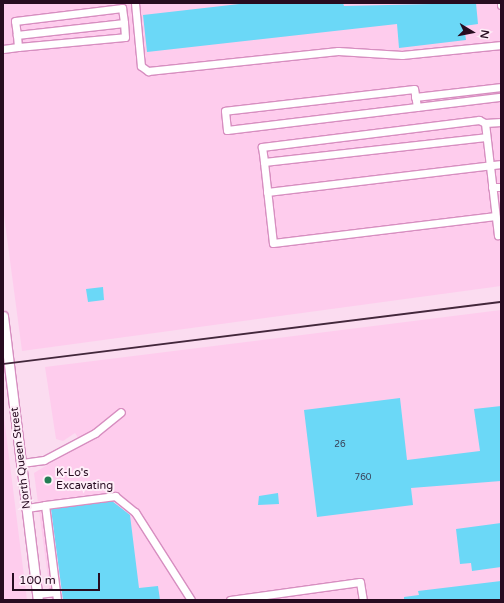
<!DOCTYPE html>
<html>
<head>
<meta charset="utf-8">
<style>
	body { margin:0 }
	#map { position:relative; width:504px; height:603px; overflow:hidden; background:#fbdcf0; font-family:"Varela Round",sans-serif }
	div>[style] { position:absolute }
	.built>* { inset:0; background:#fecced }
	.building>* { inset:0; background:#6bd8f7 }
	.roads { filter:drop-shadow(1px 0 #d78ec0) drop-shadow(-1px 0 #d78ec0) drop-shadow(0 1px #d78ec0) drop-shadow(0 -1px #d78ec0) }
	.minor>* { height:7px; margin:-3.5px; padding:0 3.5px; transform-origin:3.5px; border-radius:3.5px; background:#fff }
	.major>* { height:9px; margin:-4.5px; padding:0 4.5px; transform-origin:4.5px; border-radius:4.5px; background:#fff }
	.rail>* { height:2px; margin:-1px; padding:0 1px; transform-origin:1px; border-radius:1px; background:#43273b }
	.dots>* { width:11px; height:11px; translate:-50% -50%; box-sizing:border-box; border:2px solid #feeef8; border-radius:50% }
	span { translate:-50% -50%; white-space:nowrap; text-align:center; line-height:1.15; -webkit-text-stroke:4px #feeef8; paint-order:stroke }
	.number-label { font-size:9px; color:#383f56 }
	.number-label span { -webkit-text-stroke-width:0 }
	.street-label { font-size:11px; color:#270c20 }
	.poi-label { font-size:11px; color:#270c20 }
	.left { translate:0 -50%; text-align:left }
	.frame { position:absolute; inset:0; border:4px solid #270c20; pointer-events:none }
	.north { position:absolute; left:452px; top:12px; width:40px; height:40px; -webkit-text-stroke:3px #feeef8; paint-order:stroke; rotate:100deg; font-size:11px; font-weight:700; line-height:16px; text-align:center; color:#270c20 }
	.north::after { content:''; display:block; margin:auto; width:14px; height:18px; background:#270c20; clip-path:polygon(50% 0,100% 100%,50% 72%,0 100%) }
	.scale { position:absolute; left:12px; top:573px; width:88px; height:18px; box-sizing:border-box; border:2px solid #270c20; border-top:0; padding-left:5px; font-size:12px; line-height:14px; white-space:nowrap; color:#270c20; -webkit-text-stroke:3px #feeef8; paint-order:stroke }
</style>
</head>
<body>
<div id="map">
	<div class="built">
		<div style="clip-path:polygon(3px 3px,501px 3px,501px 286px,22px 351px,3px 208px)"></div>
		<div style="clip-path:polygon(501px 310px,501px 600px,51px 600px,34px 473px,82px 444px,75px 433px,63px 441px,56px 439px,45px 367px)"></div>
		<div style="clip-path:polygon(3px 409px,27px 600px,3px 600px)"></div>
	</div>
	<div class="building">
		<div style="clip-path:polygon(248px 3px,343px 3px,344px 6px,476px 3px,478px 24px,464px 26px,466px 40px,399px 48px,397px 24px,147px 52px,143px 15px)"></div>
		<div style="clip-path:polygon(103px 287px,104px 300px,88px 302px,86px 289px)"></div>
		<div style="clip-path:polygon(400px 398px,407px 460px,480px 451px,474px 409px,501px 406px,501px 481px,411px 488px,413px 505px,317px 517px,304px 410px)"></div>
		<div style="clip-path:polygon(278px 493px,279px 504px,258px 505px,259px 496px)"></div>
		<div style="clip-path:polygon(112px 501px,130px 515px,139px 588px,158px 586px,160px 600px,63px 600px,51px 509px)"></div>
		<div style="clip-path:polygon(501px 523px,501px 567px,472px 571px,471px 563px,460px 564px,456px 529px)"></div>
		<div style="clip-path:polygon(501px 581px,501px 600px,404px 600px,404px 597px,419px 595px,418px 591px)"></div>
	</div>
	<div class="roads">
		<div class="minor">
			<div style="left:135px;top:3px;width:63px;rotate:84.6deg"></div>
			<div style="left:141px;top:66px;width:9px;rotate:36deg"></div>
			<div style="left:148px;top:71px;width:191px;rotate:-6deg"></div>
			<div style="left:338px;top:51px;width:64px;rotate:3.6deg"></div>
			<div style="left:402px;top:55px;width:100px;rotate:-5.8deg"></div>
			<div style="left:501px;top:3px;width:2px;rotate:90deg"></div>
			<div style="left:18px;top:47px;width:107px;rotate:-5.3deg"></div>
			<div style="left:125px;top:37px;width:14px;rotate:-94deg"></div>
			<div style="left:3px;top:49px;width:15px;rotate:-8deg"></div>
			<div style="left:18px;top:47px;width:12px;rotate:-95deg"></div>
			<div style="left:17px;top:35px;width:14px;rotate:-98deg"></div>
			<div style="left:15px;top:21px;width:108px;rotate:-6.9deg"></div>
			<div style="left:122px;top:8px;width:15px;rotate:82deg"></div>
			<div style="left:124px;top:23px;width:108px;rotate:173.6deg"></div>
			<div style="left:415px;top:97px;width:87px;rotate:-6.6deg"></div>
			<div style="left:417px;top:107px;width:18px;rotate:-99deg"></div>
			<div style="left:414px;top:89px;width:190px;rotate:173.4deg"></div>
			<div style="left:225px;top:111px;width:19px;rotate:84deg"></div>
			<div style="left:227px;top:130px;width:276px;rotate:-6.9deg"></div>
			<div style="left:501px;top:122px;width:16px;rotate:176deg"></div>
			<div style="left:485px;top:123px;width:113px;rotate:83.4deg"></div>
			<div style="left:498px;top:235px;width:3px;rotate:-18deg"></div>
			<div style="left:485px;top:123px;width:7px;rotate:-153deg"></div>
			<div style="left:479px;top:120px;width:219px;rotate:172.9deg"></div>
			<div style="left:262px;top:147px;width:15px;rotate:82deg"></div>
			<div style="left:264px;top:162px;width:223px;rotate:-6.4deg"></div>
			<div style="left:264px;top:162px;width:81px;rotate:83.7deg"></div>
			<div style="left:273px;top:243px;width:224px;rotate:-6.9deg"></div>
			<div style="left:492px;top:187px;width:9px"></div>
			<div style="left:267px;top:192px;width:236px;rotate:-6.8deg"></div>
			<div style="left:22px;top:463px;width:22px;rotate:-8deg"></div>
			<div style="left:44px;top:460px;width:58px;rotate:-27.9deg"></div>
			<div style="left:95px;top:433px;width:33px;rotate:-39deg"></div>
			<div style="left:45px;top:505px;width:71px;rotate:-7.3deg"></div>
			<div style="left:115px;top:496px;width:26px;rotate:39deg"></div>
			<div style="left:135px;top:512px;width:104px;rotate:57.5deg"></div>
			<div style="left:27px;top:508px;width:18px;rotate:-9deg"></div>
			<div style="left:45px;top:505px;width:96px;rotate:82.8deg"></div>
			<div style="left:38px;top:594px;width:18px;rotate:-6deg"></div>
			<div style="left:230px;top:600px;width:131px;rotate:-7.9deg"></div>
			<div style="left:360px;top:582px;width:18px;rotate:81deg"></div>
		</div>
		<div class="major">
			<div style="left:3px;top:316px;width:286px;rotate:83deg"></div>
		</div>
	</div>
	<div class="rail">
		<div style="left:3px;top:364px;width:502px;rotate:-7.1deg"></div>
	</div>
	<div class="dots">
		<div style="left:48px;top:480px;background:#237e54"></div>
	</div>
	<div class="number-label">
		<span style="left:340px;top:445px">26</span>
		<span style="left:363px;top:478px">760</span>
	</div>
	<div class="street-label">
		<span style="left:21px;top:458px;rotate:-97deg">North Queen Street</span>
	</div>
	<div class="poi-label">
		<span class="left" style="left:56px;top:480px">K-Lo's<br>Excavating</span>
	</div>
	<div class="frame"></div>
	<div class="north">N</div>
	<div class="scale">100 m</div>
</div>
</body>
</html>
